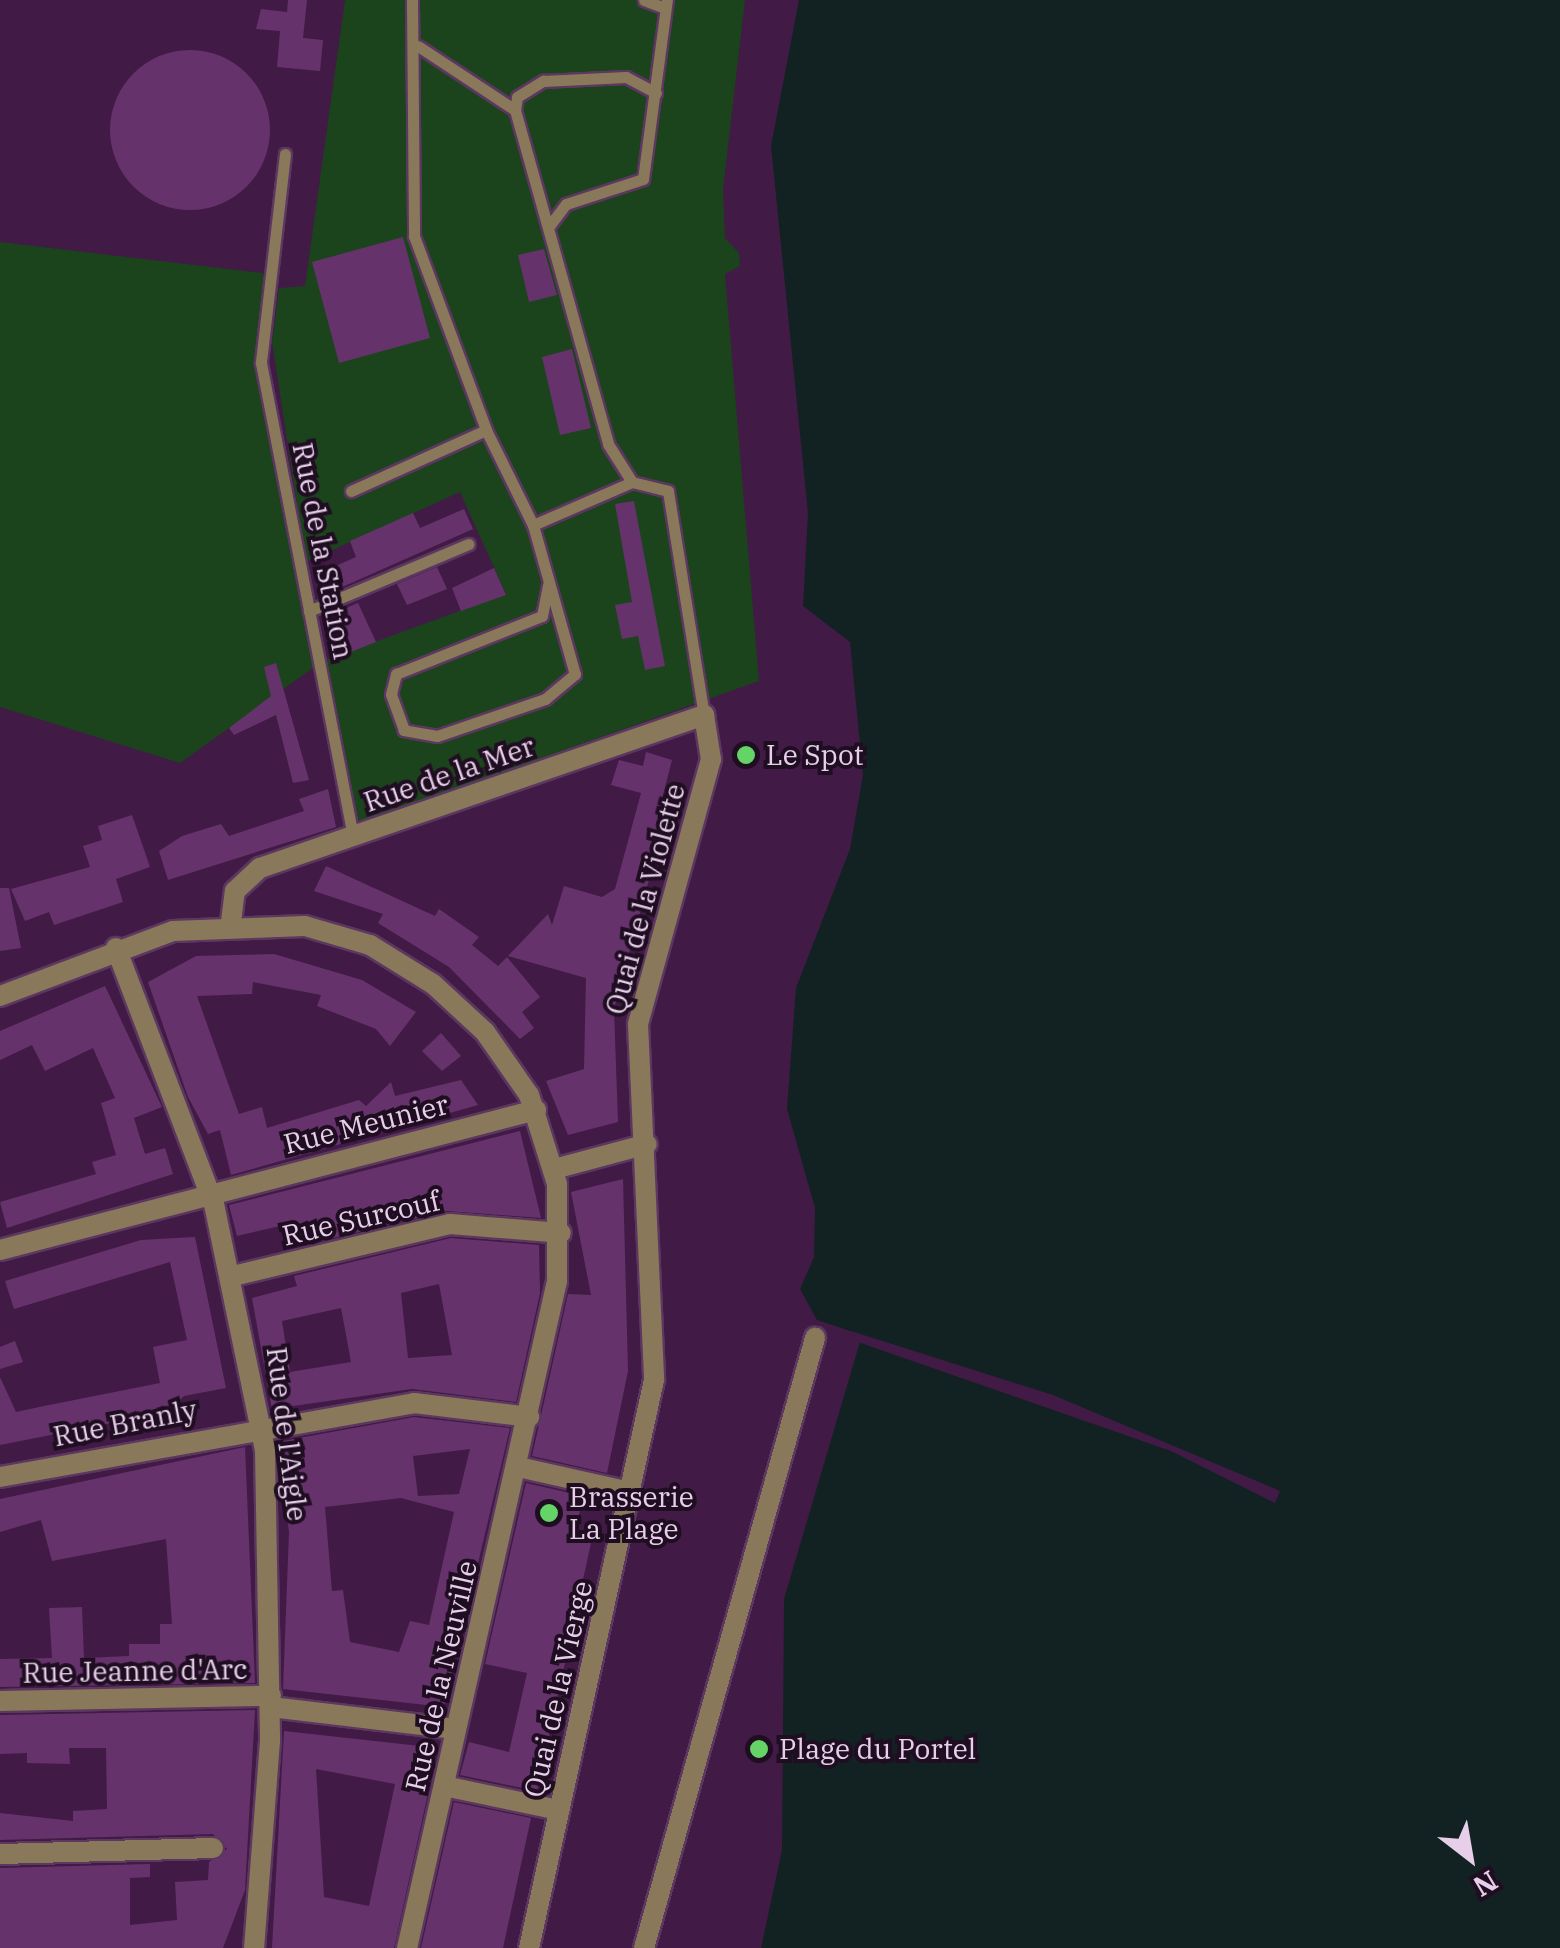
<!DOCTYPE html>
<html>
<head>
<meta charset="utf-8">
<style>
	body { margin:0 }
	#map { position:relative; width:1560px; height:1948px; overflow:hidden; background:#421a46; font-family:"IBM Plex Serif",serif }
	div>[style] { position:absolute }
	.green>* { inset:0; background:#1b431c }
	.water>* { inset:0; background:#122223 }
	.pier>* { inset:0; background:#421a46 }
	.building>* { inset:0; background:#66326b }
	.round { border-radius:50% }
	.roads { filter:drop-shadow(2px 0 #5c3760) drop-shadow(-2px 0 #5c3760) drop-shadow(0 2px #5c3760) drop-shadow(0 -2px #5c3760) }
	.lane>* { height:11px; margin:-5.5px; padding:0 5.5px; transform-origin:5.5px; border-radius:5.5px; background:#89795a }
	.street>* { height:20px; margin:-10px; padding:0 10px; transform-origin:10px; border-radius:10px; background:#89795a }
	.dots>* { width:28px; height:28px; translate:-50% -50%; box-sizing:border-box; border:5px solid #1f0e21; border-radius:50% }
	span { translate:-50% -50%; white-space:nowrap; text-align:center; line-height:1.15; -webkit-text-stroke:8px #1f0e21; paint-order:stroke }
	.street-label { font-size:28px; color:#e7cee9 }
	.poi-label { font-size:28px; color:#e7cee9 }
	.left { translate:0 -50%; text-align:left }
	.north { position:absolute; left:1420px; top:1808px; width:100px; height:100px; -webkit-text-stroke:8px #1f0e21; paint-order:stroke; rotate:149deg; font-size:28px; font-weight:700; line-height:40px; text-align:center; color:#e7cee9 }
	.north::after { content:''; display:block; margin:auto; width:35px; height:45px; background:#e7cee9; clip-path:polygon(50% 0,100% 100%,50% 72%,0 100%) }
</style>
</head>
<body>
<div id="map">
	<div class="green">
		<div style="clip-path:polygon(evenodd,345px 0,745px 0,723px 189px,725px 238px,739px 253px,740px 266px,725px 274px,759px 681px,359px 823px,324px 660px,180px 763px,0 707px,0 242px,270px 274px,261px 363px,301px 530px,272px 342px,279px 288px,305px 286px,345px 0,460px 492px,506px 594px,325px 660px,308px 561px,460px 492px)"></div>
	</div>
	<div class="water">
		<div style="clip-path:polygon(799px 0,1560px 0,1560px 1948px,761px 1948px,782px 1850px,784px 1599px,862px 1335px,817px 1320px,800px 1289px,814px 1257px,815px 1208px,787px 1109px,796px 988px,850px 849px,863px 775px,850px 642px,803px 606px,808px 513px,771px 146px)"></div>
	</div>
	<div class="pier">
		<div style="clip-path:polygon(851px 1331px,1053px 1395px,1280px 1491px,1275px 1503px,1171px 1451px,855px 1341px)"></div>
	</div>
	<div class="building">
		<div style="clip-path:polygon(288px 0,307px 0,303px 38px,323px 40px,320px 71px,277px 67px,280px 31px,256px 29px,261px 9px,287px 12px)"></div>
		<div class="round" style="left:110px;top:50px;width:160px;height:160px"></div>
		<div style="clip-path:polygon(403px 237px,430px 338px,339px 363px,312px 262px)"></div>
		<div style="clip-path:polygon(544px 249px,557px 295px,529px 302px,518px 255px)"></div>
		<div style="clip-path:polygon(572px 349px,591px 428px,560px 435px,542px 357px)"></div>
		<div style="clip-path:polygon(634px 501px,665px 666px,645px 670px,638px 636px,622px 639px,615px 605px,632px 602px,615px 504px)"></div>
		<div style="clip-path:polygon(464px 509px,473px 529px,340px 588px,331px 568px,356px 557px,350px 541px,413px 513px,420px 528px)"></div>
		<div style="clip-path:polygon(437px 567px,447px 589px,407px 605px,397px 584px)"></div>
		<div style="clip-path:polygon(494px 568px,506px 595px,461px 611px,452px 588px)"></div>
		<div style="clip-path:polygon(358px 603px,376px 642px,333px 659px,325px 617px)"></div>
		<div style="clip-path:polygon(276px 663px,309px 780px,293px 783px,276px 715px,234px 735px,229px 728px,271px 696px,264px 667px)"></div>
		<div style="clip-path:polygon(646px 752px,672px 760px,662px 799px,670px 802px,614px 1009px,618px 1122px,568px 1135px,546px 1081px,584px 1069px,586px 978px,508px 956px,548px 914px,552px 925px,564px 886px,602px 897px,615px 889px,641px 793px,611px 785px,619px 760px,643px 766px)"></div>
		<div style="clip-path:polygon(328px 789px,336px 827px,168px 880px,159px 851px,182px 836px,221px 824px,229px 836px,304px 811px,299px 799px)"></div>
		<div style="clip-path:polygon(132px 815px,150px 867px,116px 879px,123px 902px,54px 925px,49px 912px,25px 921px,11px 889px,90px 867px,83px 846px,102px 840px,98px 826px)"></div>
		<div style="clip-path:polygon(326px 866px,435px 916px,439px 909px,479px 937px,472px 945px,498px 966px,507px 957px,540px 997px,522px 1012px,534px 1028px,520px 1039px,449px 967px,378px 923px,383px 914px,314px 891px)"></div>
		<div style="clip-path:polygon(0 888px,9px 888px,21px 948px,0 951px)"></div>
		<div style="clip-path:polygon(274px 954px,362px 980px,416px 1012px,390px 1046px,376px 1029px,317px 1006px,321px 995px,253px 982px,252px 994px,197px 996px,239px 1114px,262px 1107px,267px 1128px,359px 1100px,366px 1106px,391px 1082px,395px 1096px,461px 1080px,478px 1105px,231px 1175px,220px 1130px,208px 1134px,188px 1097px,148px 982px,196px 956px)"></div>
		<div style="clip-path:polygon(105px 986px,162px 1107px,134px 1118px,145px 1154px,165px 1148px,173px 1174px,7px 1228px,0 1202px,96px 1174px,92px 1162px,116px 1155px,101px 1103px,115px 1098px,93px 1048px,45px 1071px,32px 1045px,0 1060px,0 1031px)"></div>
		<div style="clip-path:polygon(441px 1033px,461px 1056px,442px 1071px,422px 1051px)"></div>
		<div style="clip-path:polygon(520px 1131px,541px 1218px,447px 1211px,287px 1249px,280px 1226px,237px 1236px,229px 1205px)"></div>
		<div style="clip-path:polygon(623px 1179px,628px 1371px,607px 1473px,532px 1456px,568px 1294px,591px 1295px,571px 1192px)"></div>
		<div style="clip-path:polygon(195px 1237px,226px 1388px,184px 1396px,167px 1412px,0 1445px,0 1377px,16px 1412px,44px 1406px,160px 1383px,153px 1347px,187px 1340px,170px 1262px,14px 1309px,5px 1281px,141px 1240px)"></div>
		<div style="clip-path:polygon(evenodd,451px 1238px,539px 1245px,540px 1293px,516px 1402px,412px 1389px,272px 1409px,252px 1298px,297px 1286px,294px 1276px,451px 1238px,439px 1284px,452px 1355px,408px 1358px,401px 1293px,439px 1284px,451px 1238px,341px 1308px,351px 1362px,290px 1372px,282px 1321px,341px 1308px)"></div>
		<div style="clip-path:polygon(15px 1341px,23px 1362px,0 1369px,0 1347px)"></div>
		<div style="clip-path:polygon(evenodd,414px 1417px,510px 1428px,444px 1707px,283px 1689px,289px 1532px,277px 1442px,414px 1417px,470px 1449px,459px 1494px,418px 1496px,413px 1456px,470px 1449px,414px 1417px,401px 1498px,454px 1512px,429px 1625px,410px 1621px,399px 1652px,350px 1642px,343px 1590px,332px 1591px,325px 1507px,401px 1498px)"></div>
		<div style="clip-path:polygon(245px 1447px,255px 1683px,0 1687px,0 1659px,52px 1658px,49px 1608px,82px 1607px,84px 1658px,129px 1656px,129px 1644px,160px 1644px,160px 1624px,172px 1624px,166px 1539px,52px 1561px,41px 1520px,0 1532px,0 1499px)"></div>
		<div style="clip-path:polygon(526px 1483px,583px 1496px,574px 1539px,591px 1543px,537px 1791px,460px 1775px,469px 1742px,509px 1752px,527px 1673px,485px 1664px)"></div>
		<div style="clip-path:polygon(255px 1710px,245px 1890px,223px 1948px,0 1948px,0 1868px,150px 1864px,150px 1877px,130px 1878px,130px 1925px,177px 1920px,175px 1882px,208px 1880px,209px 1862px,227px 1849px,213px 1834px,0 1840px,0 1813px,73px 1821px,73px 1811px,107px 1809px,106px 1748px,69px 1748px,70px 1764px,27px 1763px,27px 1753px,0 1754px,0 1715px)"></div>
		<div style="clip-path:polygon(evenodd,284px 1731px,438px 1748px,394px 1948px,272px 1948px,284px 1731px,316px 1769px,395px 1784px,369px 1906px,324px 1897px,316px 1769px)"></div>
		<div style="clip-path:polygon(454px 1802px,531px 1818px,503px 1948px,421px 1948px)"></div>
	</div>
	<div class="roads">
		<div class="lane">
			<div style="left:412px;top:0;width:236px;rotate:89.5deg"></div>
			<div style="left:414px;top:236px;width:207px;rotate:69.6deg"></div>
			<div style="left:486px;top:430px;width:106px;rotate:63.7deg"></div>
			<div style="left:533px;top:525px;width:155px;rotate:74.3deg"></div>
			<div style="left:575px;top:674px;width:39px;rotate:140deg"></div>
			<div style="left:545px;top:699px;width:114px;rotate:161.1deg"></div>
			<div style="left:437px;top:736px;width:34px;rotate:-170deg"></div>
			<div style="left:404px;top:730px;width:38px;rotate:-110deg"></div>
			<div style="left:391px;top:694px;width:21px;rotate:-76deg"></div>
			<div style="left:396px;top:674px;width:157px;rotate:-21.7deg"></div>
			<div style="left:542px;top:616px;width:32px;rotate:-79deg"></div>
			<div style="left:644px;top:0;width:22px;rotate:21deg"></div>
			<div style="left:418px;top:46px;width:116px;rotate:33.4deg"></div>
			<div style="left:515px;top:110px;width:347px;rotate:74.4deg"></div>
			<div style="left:608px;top:444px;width:45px;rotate:57.7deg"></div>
			<div style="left:632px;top:482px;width:37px;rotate:14deg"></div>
			<div style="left:668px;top:491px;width:227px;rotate:80.9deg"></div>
			<div style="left:515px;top:110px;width:13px;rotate:-81deg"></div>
			<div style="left:517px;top:97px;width:31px;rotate:-32deg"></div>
			<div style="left:543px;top:81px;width:83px;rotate:-2.8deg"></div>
			<div style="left:626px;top:77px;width:34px;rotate:28deg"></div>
			<div style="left:285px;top:154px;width:210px;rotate:96.6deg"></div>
			<div style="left:261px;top:363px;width:482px;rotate:79deg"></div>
			<div style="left:550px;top:225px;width:26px;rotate:-53deg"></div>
			<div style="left:566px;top:204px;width:81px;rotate:-18deg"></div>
			<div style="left:643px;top:179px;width:181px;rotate:-82.4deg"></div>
			<div style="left:351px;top:491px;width:148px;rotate:-24.3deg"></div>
			<div style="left:533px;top:525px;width:108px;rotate:-23.5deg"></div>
			<div style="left:309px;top:611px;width:173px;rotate:-22.8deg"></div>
		</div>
		<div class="street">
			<div style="left:231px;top:922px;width:31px;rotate:-83deg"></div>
			<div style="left:235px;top:891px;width:34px;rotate:-43deg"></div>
			<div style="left:260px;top:868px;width:470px;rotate:-19deg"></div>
			<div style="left:704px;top:715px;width:45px;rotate:81deg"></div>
			<div style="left:711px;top:759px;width:275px;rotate:105.4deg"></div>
			<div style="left:638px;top:1024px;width:356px;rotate:87.4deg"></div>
			<div style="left:654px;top:1380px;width:582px;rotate:102.41deg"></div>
			<div style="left:116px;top:948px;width:274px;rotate:69.1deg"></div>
			<div style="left:214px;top:1204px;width:251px;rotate:78.3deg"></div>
			<div style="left:265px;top:1450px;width:291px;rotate:89deg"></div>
			<div style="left:270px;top:1741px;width:208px;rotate:94.4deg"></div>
			<div style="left:0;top:996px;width:185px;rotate:-20.6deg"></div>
			<div style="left:173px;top:931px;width:132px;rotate:-2.2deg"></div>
			<div style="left:305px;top:926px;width:68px;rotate:16.3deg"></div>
			<div style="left:370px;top:945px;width:74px;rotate:31.8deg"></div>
			<div style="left:433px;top:984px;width:71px;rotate:42.7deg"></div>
			<div style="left:485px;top:1032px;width:77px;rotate:55.1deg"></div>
			<div style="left:529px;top:1095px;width:93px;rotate:72.5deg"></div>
			<div style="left:557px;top:1184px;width:97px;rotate:90deg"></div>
			<div style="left:557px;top:1281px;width:684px;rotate:102.67deg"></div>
			<div style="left:554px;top:1169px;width:96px;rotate:-15deg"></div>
			<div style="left:0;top:1250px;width:554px;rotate:-14.64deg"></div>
			<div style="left:233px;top:1276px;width:223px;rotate:-13.5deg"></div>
			<div style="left:450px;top:1224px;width:111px;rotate:4.6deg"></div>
			<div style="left:518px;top:1467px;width:115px;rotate:12.6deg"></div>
			<div style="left:0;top:1477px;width:421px;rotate:-10.1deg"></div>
			<div style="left:414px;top:1403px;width:116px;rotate:6.9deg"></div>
			<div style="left:0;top:1701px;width:271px;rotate:-1.1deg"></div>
			<div style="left:271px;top:1707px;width:186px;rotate:6.8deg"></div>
			<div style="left:444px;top:1786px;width:117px;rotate:11.8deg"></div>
			<div style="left:0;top:1854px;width:213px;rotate:-1.6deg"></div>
			<div style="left:644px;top:1948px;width:634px;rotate:-74.34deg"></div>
		</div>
	</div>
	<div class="dots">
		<div style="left:746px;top:755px;background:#65d467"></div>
		<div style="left:549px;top:1513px;background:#65d467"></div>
		<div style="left:759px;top:1749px;background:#65d467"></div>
	</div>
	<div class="street-label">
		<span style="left:323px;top:551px;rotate:79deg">Rue de la Station</span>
		<span style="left:449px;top:774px;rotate:-19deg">Rue de la Mer</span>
		<span style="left:645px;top:899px;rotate:-75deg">Quai de la Violette</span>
		<span style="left:366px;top:1124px;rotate:-14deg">Rue Meunier</span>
		<span style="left:361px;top:1218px;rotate:-13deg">Rue Surcouf</span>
		<span style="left:125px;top:1423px;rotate:-11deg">Rue Branly</span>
		<span style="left:287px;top:1434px;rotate:83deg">Rue de l'Aigle</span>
		<span style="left:135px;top:1671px;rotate:-1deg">Rue Jeanne d'Arc</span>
		<span style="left:441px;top:1676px;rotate:-77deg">Rue de la Neuville</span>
		<span style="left:558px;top:1689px;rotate:-77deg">Quai de la Vierge</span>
	</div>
	<div class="poi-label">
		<span class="left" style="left:766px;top:755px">Le Spot</span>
		<span class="left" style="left:569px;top:1513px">Brasserie<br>La Plage</span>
		<span class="left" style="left:779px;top:1749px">Plage du Portel</span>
	</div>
	<div class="north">N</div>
</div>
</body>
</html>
